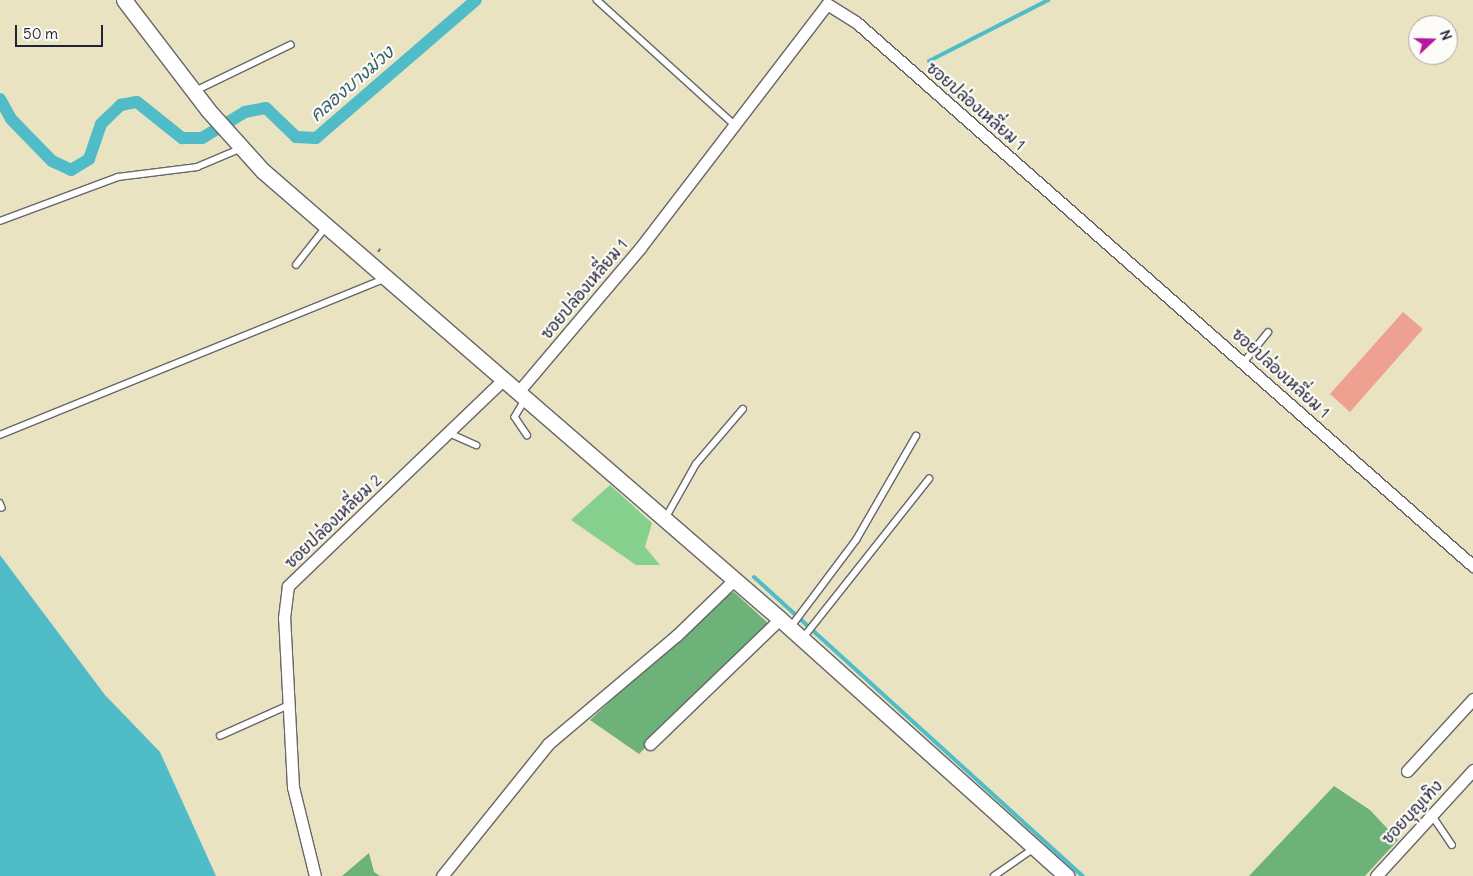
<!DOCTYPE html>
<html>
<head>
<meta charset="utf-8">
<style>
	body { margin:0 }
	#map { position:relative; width:1473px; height:876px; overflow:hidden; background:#e9e3c2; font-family:Delius,"Playpen Sans Thai",sans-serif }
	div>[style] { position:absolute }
	.green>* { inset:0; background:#86d08e }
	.forest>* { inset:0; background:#6cb279 }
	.water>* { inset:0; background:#4fbcc8 }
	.stream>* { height:4px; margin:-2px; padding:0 2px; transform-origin:2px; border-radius:2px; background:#4fbcc8 }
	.canal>* { height:12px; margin:-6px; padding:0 6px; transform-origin:6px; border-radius:6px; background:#4fbcc8 }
	.building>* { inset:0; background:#eea190 }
	.path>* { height:2px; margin-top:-1px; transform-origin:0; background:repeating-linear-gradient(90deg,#68666a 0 4px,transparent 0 8px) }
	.roads { filter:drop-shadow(1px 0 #68666a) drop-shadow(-1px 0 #68666a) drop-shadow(0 1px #68666a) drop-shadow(0 -1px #68666a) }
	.lane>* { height:5.5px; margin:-2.75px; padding:0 2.75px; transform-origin:2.75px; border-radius:2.75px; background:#fff }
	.street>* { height:11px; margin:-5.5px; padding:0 5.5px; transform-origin:5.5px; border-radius:5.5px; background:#fff }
	.secondary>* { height:15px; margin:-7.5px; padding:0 7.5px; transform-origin:7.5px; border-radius:7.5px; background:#fff }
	span { translate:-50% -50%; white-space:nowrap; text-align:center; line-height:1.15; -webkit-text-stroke:4.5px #fdfcf7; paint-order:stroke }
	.street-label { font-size:16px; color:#22223b }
	.water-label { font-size:18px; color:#346073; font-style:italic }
	.north { position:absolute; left:1408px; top:15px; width:50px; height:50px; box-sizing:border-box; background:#fdfcf7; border:1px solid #a5a5ac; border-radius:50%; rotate:69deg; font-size:14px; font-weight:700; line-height:20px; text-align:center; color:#22223b }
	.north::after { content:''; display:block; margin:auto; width:18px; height:22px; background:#b5179e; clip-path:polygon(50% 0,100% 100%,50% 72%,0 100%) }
	.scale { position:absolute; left:15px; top:25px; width:88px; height:22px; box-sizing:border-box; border:2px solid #22223b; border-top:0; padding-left:6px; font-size:15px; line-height:18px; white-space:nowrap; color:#22223b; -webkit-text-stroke:4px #fdfcf7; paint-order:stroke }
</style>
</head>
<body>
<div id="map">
	<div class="green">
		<div style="clip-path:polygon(610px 485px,652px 523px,645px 547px,660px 565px,636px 565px,571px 520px)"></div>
	</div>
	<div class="forest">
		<div style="clip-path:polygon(734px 592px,769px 624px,639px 754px,590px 720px,725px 595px)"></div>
		<div style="clip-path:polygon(1334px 786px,1370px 810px,1398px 840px,1365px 876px,1249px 876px)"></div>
		<div style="clip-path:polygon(369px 853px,374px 872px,380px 876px,342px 876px)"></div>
	</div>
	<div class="water">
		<div style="clip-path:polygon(0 555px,105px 695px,160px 752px,216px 876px,0 876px)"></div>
	</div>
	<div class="stream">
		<div style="left:929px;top:61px;width:134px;rotate:-27.1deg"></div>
		<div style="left:754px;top:577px;width:445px;rotate:42.3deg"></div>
	</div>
	<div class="canal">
		<div style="left:0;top:99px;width:23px;rotate:61deg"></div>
		<div style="left:11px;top:119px;width:59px;rotate:45.7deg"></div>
		<div style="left:52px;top:161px;width:21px;rotate:25deg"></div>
		<div style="left:71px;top:170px;width:21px;rotate:-31deg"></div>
		<div style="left:89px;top:159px;width:37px;rotate:-71deg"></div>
		<div style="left:101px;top:124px;width:28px;rotate:-44deg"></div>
		<div style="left:121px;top:105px;width:16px;rotate:-11deg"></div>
		<div style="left:137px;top:102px;width:58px;rotate:38.7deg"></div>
		<div style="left:182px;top:138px;width:20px"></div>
		<div style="left:202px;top:138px;width:50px;rotate:-31.2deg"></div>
		<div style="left:245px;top:112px;width:21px;rotate:-11deg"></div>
		<div style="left:266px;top:108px;width:42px;rotate:44deg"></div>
		<div style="left:296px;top:137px;width:20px;rotate:3deg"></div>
		<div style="left:316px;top:138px;width:211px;rotate:-40.8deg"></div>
	</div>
	<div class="building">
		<div style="clip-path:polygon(1403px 312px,1423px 329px,1350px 412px,1330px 394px)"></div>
	</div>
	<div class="path">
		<div style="left:378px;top:252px;width:7px;rotate:-56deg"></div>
		<div style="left:545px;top:330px;width:8px;rotate:40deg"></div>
	</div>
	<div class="roads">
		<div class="lane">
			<div style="left:597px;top:0;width:186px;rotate:42.2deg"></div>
			<div style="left:195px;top:91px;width:106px;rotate:-25.8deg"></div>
			<div style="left:0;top:221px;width:126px;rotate:-20.4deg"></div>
			<div style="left:118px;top:177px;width:80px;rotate:-7.2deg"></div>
			<div style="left:197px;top:167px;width:49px;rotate:-22.9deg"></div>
			<div style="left:296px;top:265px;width:48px;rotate:-51.7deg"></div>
			<div style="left:1244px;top:362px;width:38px;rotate:-51deg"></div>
			<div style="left:526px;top:399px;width:21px;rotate:121deg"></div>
			<div style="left:515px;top:417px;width:22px;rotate:56deg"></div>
			<div style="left:449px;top:433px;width:30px;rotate:24deg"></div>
			<div style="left:0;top:435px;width:414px;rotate:-22.1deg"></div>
			<div style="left:0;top:503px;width:5px;rotate:68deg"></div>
			<div style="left:665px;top:519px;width:63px;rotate:-60.6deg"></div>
			<div style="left:696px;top:464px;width:72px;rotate:-49.5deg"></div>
			<div style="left:790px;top:628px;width:110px;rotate:-53.1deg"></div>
			<div style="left:856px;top:540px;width:120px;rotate:-60deg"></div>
			<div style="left:803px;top:638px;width:203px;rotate:-51.6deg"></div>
			<div style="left:220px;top:736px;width:73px;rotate:-24.1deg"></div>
			<div style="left:1432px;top:815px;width:36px;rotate:56deg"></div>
			<div style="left:994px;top:876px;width:47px;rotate:-34.7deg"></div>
		</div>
		<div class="street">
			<div style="left:518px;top:392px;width:189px;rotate:-49.7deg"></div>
			<div style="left:640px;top:248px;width:307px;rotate:-52.5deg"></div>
			<div style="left:827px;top:4px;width:34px;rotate:32deg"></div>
			<div style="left:856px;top:22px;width:823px;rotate:41.4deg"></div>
			<div style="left:650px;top:744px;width:180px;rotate:-43.9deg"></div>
			<div style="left:1407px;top:771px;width:98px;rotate:-47.5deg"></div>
			<div style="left:315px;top:876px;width:92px;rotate:-103.9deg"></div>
			<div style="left:293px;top:787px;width:169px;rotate:-93deg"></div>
			<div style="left:284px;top:618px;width:32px;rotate:-83deg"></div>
			<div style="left:288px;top:586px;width:299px;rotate:-43.8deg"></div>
			<div style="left:442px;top:876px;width:169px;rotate:-51.2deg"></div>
			<div style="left:548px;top:744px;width:167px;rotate:-40.2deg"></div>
			<div style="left:676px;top:636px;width:81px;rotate:-44deg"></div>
			<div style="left:1376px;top:876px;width:144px;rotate:-47.5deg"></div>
		</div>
		<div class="secondary">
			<div style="left:124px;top:0;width:138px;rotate:52.6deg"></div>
			<div style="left:208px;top:110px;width:82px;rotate:48deg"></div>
			<div style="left:263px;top:171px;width:684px;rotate:40.91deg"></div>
			<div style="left:780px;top:619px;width:385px;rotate:41.9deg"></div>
		</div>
	</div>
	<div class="street-label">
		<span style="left:976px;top:106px;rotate:41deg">ซอยปล่องเหลี่ยม 1</span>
		<span style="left:584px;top:289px;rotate:-50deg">ซอยปล่องเหลี่ยม 1</span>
		<span style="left:1281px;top:373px;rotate:42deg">ซอยปล่องเหลี่ยม 1</span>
		<span style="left:333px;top:521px;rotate:-44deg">ซอยปล่องเหลี่ยม 2</span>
		<span style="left:1412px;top:812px;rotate:-47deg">ซอยบุญเทิง</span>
	</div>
	<div class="water-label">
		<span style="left:352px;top:84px;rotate:-41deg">คลองบางม่วง</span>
	</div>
	<div class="north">N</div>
	<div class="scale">50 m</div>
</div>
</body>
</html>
